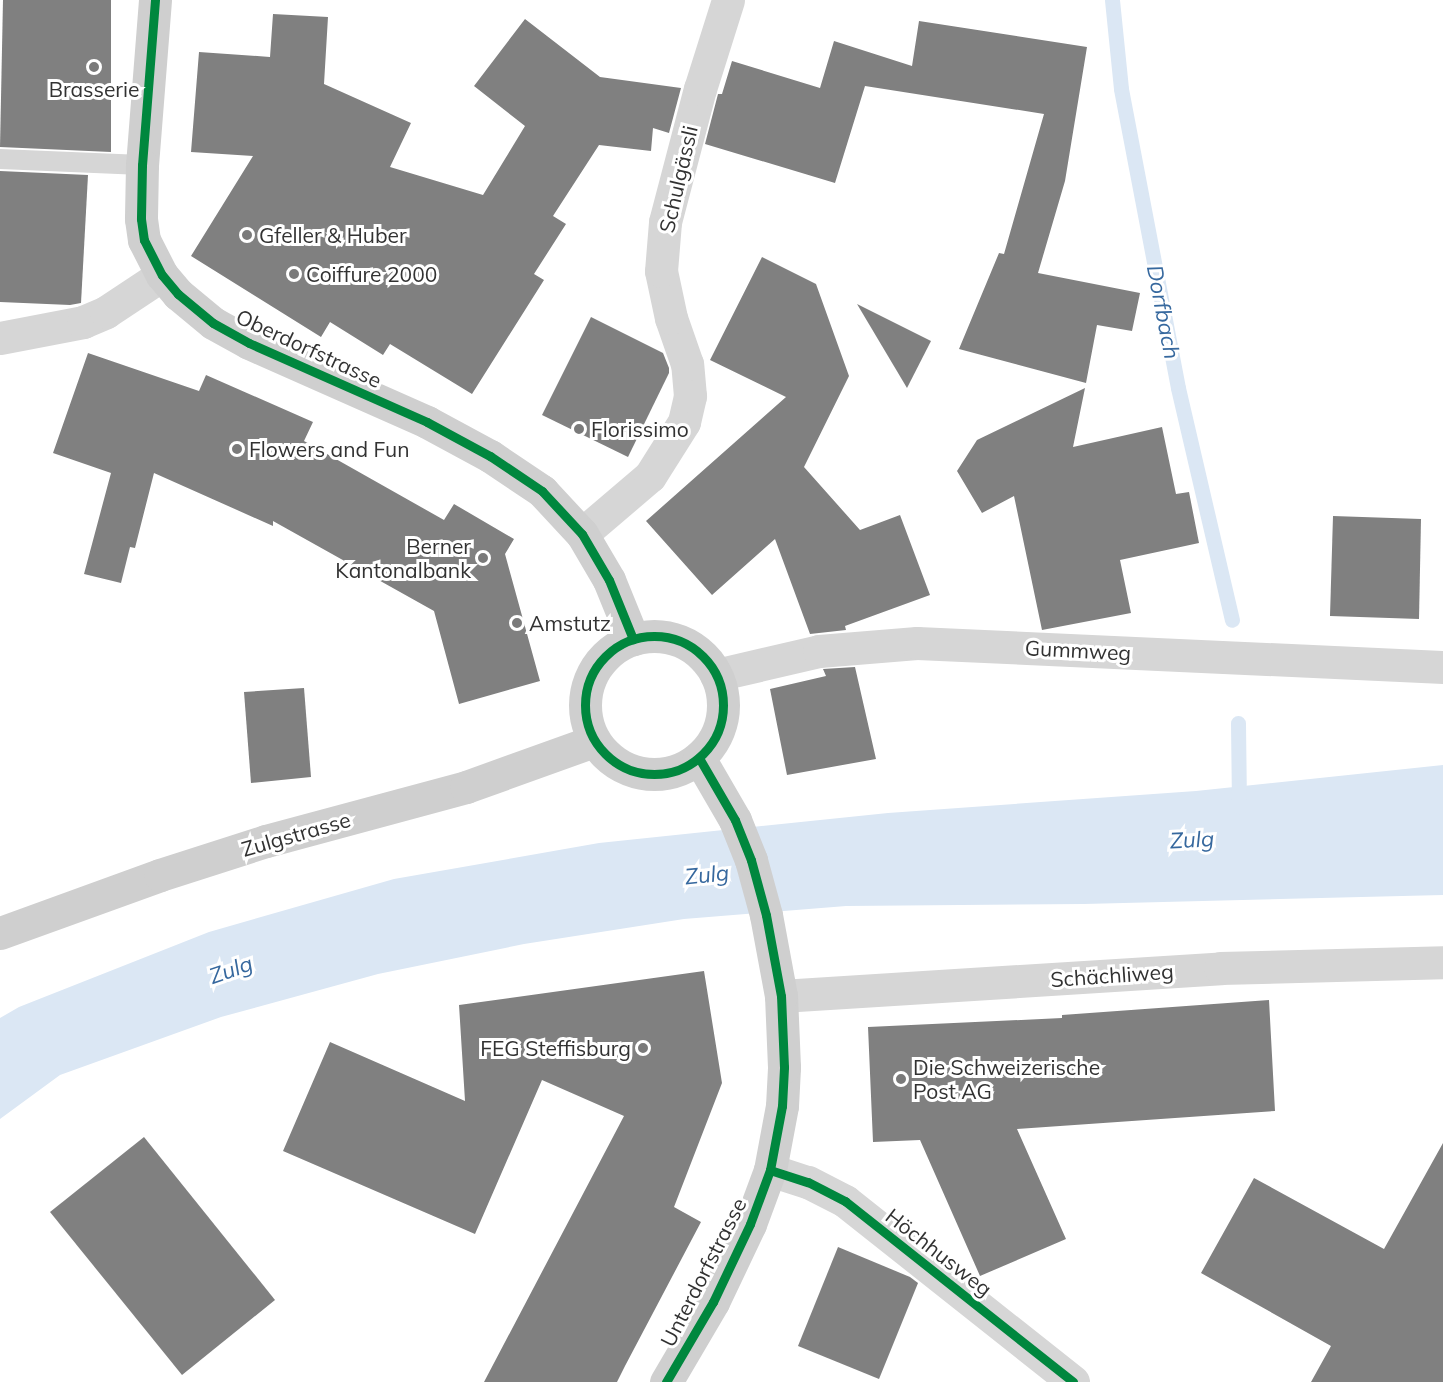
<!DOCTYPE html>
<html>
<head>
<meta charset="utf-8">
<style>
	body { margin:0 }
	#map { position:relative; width:1443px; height:1382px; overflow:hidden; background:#fff; font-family:Mulish,sans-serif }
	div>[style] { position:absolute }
	.water>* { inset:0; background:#dbe7f4 }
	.stream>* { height:15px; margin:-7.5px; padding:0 7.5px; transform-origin:7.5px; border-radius:7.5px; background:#dbe7f4 }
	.building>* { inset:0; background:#808080 }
	.lane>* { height:20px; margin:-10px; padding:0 10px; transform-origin:10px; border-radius:10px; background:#d6d6d6 }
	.street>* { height:33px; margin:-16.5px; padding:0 16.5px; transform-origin:16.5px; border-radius:16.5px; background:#d6d6d6 }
	.secondary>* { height:33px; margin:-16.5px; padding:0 16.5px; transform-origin:16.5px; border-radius:16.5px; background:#cfcfcf }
	.secondary>.ring { margin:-16.5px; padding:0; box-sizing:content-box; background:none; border:33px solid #cfcfcf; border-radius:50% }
	.cycleway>* { height:9px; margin:-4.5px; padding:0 4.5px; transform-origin:4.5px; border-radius:4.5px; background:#00873e }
	.cycleway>.ring { margin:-4.5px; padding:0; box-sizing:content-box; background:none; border:9px solid #00873e; border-radius:50% }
	.dots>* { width:16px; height:16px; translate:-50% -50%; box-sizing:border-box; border:3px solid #fff; border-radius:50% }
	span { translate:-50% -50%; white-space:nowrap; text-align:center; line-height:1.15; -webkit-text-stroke:6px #fff; paint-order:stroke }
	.poi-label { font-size:21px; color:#323232 }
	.left { translate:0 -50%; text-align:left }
	.right { translate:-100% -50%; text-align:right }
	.street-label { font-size:21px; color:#323232 }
	.water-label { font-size:22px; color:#36689e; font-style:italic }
</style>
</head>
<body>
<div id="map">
	<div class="water">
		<div style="clip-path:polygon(1443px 765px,1443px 895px,1084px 904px,846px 906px,684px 919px,524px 944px,378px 974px,221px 1017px,60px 1075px,0 1119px,0 1018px,19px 1007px,209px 932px,394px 879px,599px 843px,888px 813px,1196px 791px)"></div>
	</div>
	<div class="stream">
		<div style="left:1112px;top:0;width:89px;rotate:84.2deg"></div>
		<div style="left:1121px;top:89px;width:304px;rotate:79.2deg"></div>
		<div style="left:1178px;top:388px;width:238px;rotate:76.9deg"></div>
		<div style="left:1238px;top:723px;width:84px;rotate:89.3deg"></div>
	</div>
	<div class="building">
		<div style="clip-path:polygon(3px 0,111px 0,111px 152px,0 147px)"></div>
		<div style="clip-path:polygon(273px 14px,328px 17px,324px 84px,411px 123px,390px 167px,483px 195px,525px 126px,474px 86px,525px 19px,600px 77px,681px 88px,669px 133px,653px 128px,651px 151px,599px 145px,553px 216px,566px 224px,534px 274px,544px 280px,472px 394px,390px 344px,383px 355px,330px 322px,321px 337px,191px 256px,253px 156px,191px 152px,199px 52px,270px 57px)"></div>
		<div style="clip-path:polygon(919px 21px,1087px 47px,1065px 181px,1038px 273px,1140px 293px,1132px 331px,1097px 325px,1086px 383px,959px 349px,999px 253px,1004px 254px,1044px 114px,865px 86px,835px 183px,705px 144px,718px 94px,722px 94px,732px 61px,820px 88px,834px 41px,912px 66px)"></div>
		<div style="clip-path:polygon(0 171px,88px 175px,81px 303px,70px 305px,0 302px)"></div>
		<div style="clip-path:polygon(762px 257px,816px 284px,849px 376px,804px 467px,860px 530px,900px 515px,930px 595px,845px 626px,846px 630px,810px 634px,775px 539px,712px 595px,646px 521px,786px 397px,710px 360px)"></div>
		<div style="clip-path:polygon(857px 304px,931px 341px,907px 388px)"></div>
		<div style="clip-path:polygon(591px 317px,663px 353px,669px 368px,669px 373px,628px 457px,542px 415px)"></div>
		<div style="clip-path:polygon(88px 353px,199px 391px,206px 375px,313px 422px,304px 441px,444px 520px,454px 504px,514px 539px,505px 554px,540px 681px,459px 704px,434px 611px,273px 521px,273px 526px,154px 473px,135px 548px,130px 547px,121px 583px,84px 574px,111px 473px,53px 453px)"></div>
		<div style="clip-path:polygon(1085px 388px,1073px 447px,1162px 427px,1176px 494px,1189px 492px,1199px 543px,1120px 560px,1131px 613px,1042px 630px,1014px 496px,982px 513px,957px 471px,977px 440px)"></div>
		<div style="clip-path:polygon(1333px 516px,1421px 519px,1419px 619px,1330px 616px)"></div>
		<div style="clip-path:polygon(855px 667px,876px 759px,787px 775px,770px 689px,826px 676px,823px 669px)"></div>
		<div style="clip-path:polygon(304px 688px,311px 777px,251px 783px,244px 692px)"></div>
		<div style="clip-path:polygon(704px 971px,722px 1083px,674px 1207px,701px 1222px,625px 1366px,617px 1382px,484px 1382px,624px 1116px,542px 1080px,475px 1234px,283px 1151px,330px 1042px,465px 1101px,459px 1005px)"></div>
		<div style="clip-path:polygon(1269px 1000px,1275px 1111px,1017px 1129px,1066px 1239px,980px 1276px,920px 1140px,873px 1142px,868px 1027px,1062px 1018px,1062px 1015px)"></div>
		<div style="clip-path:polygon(144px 1137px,275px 1300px,182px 1375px,50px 1212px)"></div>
		<div style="clip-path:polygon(1443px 1143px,1443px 1382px,1311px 1382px,1331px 1346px,1201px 1273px,1254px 1178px,1384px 1249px)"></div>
		<div style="clip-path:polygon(838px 1247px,910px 1277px,918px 1283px,879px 1379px,798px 1346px)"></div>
	</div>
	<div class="lane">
		<div style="left:0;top:159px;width:142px;rotate:2.4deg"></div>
	</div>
	<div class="street">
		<div style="left:0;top:338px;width:85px;rotate:-10.9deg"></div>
		<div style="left:83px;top:322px;width:25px;rotate:-23deg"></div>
		<div style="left:106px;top:312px;width:67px;rotate:-33.5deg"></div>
		<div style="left:582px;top:534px;width:89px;rotate:-40.5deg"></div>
		<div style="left:650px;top:476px;width:64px;rotate:-57.8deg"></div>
		<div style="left:684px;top:422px;width:27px;rotate:-77deg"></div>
		<div style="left:690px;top:396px;width:32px;rotate:-95deg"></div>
		<div style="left:687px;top:364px;width:49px;rotate:-109.2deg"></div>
		<div style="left:671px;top:318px;width:48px;rotate:-102deg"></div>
		<div style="left:661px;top:271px;width:49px;rotate:-85.3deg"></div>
		<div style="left:665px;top:222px;width:138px;rotate:-75.3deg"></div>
		<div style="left:700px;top:89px;width:93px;rotate:-72.5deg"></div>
		<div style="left:716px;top:675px;width:106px;rotate:-13.1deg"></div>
		<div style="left:819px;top:651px;width:98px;rotate:-4.7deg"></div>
		<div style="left:917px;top:643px;width:527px;rotate:2.61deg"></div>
		<div style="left:781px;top:996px;width:440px;rotate:-3.6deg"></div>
		<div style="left:1220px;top:968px;width:223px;rotate:-1.5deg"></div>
		<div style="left:770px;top:1170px;width:40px;rotate:18deg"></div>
		<div style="left:808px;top:1182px;width:42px;rotate:27.2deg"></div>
		<div style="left:845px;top:1201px;width:291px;rotate:38.4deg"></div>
	</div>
	<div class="secondary">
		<div style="left:155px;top:0;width:166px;rotate:94.5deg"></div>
		<div style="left:142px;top:165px;width:54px;rotate:91.1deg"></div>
		<div style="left:141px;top:219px;width:21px;rotate:82deg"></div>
		<div style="left:144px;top:240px;width:39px;rotate:63deg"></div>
		<div style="left:162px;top:275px;width:25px;rotate:50deg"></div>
		<div style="left:178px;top:294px;width:45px;rotate:39.6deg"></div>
		<div style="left:213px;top:323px;width:41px;rotate:29.1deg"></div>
		<div style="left:249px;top:343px;width:195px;rotate:23.9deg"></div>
		<div style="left:427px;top:422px;width:72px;rotate:28.4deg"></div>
		<div style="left:490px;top:456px;width:63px;rotate:33.9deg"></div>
		<div style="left:542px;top:491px;width:59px;rotate:47.1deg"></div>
		<div style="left:582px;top:534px;width:53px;rotate:59.6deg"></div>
		<div style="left:609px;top:580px;width:64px;rotate:67.9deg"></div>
		<div class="ring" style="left:585px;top:636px;width:105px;height:105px"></div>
		<div style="left:0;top:933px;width:170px;rotate:-19.9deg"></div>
		<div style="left:160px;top:875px;width:111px;rotate:-17.8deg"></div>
		<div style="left:266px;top:841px;width:207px;rotate:-15.1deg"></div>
		<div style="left:466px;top:787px;width:136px;rotate:-19.8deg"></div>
		<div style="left:666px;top:1382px;width:93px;rotate:-59.6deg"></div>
		<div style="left:713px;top:1302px;width:86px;rotate:-64.6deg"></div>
		<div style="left:750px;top:1224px;width:58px;rotate:-69.7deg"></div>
		<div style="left:770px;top:1170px;width:65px;rotate:-79.4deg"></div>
		<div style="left:782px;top:1106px;width:39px;rotate:-87deg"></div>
		<div style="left:784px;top:1067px;width:71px;rotate:-92.4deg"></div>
		<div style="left:781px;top:996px;width:82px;rotate:-100.5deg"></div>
		<div style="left:766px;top:915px;width:57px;rotate:-105.3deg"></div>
		<div style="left:751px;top:860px;width:43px;rotate:-111.8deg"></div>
		<div style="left:735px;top:820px;width:72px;rotate:-120.1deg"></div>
	</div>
	<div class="cycleway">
		<div style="left:155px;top:0;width:166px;rotate:94.5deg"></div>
		<div style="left:142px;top:165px;width:54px;rotate:91.1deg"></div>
		<div style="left:141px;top:219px;width:21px;rotate:82deg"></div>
		<div style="left:144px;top:240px;width:39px;rotate:63deg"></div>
		<div style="left:162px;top:275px;width:25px;rotate:50deg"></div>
		<div style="left:178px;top:294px;width:45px;rotate:39.6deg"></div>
		<div style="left:213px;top:323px;width:41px;rotate:29.1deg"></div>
		<div style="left:249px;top:343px;width:195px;rotate:23.9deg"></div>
		<div style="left:427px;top:422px;width:72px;rotate:28.4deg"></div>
		<div style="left:490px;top:456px;width:63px;rotate:33.9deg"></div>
		<div style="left:542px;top:491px;width:59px;rotate:47.1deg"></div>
		<div style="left:582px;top:534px;width:53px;rotate:59.6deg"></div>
		<div style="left:609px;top:580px;width:64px;rotate:67.9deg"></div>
		<div class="ring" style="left:585px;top:636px;width:129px;height:129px"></div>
		<div style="left:770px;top:1170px;width:40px;rotate:18deg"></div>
		<div style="left:808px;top:1182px;width:42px;rotate:27.2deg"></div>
		<div style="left:845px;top:1201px;width:291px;rotate:38.4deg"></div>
		<div style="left:666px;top:1382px;width:93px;rotate:-59.6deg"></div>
		<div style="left:713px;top:1302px;width:86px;rotate:-64.6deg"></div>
		<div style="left:750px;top:1224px;width:58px;rotate:-69.7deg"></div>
		<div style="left:770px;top:1170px;width:65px;rotate:-79.4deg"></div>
		<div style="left:782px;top:1106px;width:39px;rotate:-87deg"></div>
		<div style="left:784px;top:1067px;width:71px;rotate:-92.4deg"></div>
		<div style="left:781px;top:996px;width:82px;rotate:-100.5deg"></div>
		<div style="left:766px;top:915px;width:57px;rotate:-105.3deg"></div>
		<div style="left:751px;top:860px;width:43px;rotate:-111.8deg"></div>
		<div style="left:735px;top:820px;width:72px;rotate:-120.1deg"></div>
	</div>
	<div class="dots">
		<div style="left:94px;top:67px;background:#7a7a7a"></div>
		<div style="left:247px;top:235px;background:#7a7a7a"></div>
		<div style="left:294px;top:274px;background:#7a7a7a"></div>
		<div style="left:579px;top:429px;background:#7a7a7a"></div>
		<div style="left:237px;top:449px;background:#7a7a7a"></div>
		<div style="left:483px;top:558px;background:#7a7a7a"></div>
		<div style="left:517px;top:623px;background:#7a7a7a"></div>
		<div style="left:643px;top:1048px;background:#7a7a7a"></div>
		<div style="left:901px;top:1079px;background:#7a7a7a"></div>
	</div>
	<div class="poi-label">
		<span style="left:94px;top:89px">Brasserie</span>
		<span class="left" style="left:259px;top:235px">Gfeller &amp; Huber</span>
		<span class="left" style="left:306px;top:274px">Coiffure 2000</span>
		<span class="left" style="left:591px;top:429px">Florissimo</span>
		<span class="left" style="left:249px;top:449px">Flowers and Fun</span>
		<span class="right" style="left:471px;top:558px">Berner<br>Kantonalbank</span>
		<span class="left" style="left:529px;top:623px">Amstutz</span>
		<span class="right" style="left:631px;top:1048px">FEG Steffisburg</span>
		<span class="left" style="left:913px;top:1079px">Die Schweizerische<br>Post AG</span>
	</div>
	<div class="street-label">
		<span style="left:678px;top:179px;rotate:-77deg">Schulgässli</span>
		<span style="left:309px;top:348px;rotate:25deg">Oberdorfstrasse</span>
		<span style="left:1078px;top:650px;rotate:3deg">Gummweg</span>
		<span style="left:296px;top:834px;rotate:-16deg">Zulgstrasse</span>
		<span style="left:1112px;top:975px;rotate:-4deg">Schächliweg</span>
		<span style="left:939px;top:1252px;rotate:38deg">Höchhusweg</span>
		<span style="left:703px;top:1272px;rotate:-63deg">Unterdorfstrasse</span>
	</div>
	<div class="water-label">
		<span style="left:1163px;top:312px;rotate:79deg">Dorfbach</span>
		<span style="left:1192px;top:840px;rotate:-3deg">Zulg</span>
		<span style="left:707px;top:875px;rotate:-6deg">Zulg</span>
		<span style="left:231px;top:970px;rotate:-19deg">Zulg</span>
	</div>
</div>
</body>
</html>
